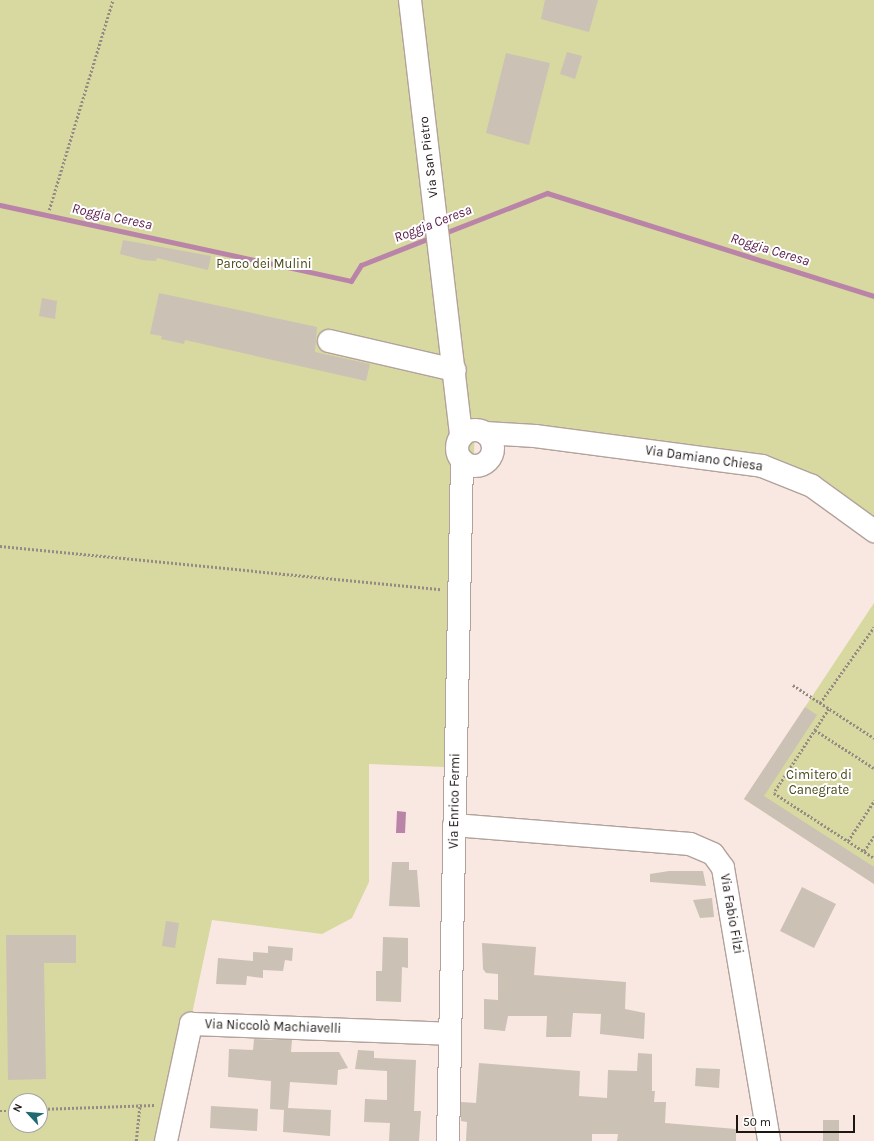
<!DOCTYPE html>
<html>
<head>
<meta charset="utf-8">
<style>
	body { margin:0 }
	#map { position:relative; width:874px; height:1141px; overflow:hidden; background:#f9e8e1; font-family:Karla,sans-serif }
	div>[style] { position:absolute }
	.green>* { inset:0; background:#d8d8a1 }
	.water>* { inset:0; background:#ba84a8 }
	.stream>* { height:5px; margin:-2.5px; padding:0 2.5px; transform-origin:2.5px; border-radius:2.5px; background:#ba84a8 }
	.building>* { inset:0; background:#cbc1b4 }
	.path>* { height:2.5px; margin-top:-1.25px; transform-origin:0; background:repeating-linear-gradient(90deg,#968a85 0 2px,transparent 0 4px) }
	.roads { filter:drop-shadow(1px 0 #b2a29b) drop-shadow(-1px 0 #b2a29b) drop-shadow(0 1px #b2a29b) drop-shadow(0 -1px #b2a29b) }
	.minor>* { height:22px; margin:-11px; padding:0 11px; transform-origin:11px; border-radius:11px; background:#fff }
	.minor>.ring { margin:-11px; padding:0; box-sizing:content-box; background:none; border:22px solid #fff; border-radius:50% }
	span { translate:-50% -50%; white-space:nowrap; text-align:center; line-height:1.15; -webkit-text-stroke:4px #fff; paint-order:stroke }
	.street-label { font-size:13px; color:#1d1714 }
	.park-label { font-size:13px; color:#4b4a1a }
	.water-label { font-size:14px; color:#5b1a4a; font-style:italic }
	.north { position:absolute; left:8px; top:1093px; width:40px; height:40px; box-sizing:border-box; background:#fff; border:1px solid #a5a2a1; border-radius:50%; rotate:296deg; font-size:11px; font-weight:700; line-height:16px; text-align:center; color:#1d1714 }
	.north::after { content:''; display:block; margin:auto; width:14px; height:18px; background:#1e6a70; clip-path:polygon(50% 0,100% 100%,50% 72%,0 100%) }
	.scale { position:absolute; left:736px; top:1115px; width:119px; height:18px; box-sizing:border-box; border:2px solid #1d1714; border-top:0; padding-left:5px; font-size:12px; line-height:14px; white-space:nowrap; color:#1d1714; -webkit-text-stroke:3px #fff; paint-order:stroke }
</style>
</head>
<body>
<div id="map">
	<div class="green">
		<div style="clip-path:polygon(evenodd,0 0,874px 0,874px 524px,826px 484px,475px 424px,464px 750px,445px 749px,444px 767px,369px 764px,369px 882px,352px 918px,322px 934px,212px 920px,165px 1141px,0 1141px,0 0,16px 1101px,40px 1101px,40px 1125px,16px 1125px,16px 1101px)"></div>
		<div style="clip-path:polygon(874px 603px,874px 884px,744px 799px)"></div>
	</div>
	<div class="water">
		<div style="clip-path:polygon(397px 811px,406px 812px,405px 833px,396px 833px)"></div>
	</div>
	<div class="stream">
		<div style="left:0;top:205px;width:359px;rotate:12.2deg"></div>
		<div style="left:351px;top:281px;width:19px;rotate:-58deg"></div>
		<div style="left:361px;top:265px;width:76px;rotate:-21.5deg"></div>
		<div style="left:442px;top:234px;width:113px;rotate:-21.3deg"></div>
		<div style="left:547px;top:193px;width:343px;rotate:17.5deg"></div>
	</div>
	<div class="building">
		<div style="clip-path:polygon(545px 0,598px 0,589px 32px,541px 19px)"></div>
		<div style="clip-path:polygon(567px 52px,582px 56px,575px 79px,560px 74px)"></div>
		<div style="clip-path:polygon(506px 53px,550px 63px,529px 145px,486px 133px)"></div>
		<div style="clip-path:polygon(123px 240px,211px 256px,208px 270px,157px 258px,156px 261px,143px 260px,120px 254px)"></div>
		<div style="clip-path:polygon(159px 293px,317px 327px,315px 352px,370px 364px,366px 381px,185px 340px,184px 344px,161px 339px,162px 336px,150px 334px)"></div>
		<div style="clip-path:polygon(42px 298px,57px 301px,55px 319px,39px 316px)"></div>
		<div style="clip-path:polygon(805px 707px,817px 715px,764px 796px,874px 867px,874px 884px,744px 799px)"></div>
		<div style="clip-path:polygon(392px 862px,409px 862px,409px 870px,417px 870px,420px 907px,389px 906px)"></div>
		<div style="clip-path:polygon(669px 871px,703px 871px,706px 886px,650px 882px,650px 874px)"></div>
		<div style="clip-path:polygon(802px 887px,836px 904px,814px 948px,780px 931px)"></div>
		<div style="clip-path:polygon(712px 898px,714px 917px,700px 918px,693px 900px)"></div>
		<div style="clip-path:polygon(166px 921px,179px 923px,175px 948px,162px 946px)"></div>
		<div style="clip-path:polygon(6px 935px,76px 935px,76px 963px,44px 963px,46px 1079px,8px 1080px)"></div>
		<div style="clip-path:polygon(383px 937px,408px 938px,408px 968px,402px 967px,401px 1002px,376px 1001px,376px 971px,382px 971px)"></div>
		<div style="clip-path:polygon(482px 943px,536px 947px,534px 975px,626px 982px,625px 1009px,645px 1013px,644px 1039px,600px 1034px,601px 1014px,573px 1013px,571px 1037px,546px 1037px,547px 1016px,508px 1016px,505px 1031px,484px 1029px,484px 999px,498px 1000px,498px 974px,486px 973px,483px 969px)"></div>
		<div style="clip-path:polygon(268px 946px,293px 948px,292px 961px,285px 960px,283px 971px,263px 970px,263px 978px,247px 976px,246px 985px,216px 984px,218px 958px,253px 961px,253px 952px,268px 953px)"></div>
		<div style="clip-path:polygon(254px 1039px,292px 1040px,291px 1052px,339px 1052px,348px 1068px,338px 1070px,337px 1085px,290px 1082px,288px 1108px,331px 1110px,330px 1136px,283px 1132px,284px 1110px,270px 1109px,271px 1081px,228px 1077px,229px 1049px,253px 1050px)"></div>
		<div style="clip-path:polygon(358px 1050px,374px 1051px,374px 1058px,416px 1060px,414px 1111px,421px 1111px,419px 1141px,389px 1141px,390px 1123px,364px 1122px,365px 1099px,387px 1100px,387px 1071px,355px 1069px)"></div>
		<div style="clip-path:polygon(638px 1053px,652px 1054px,652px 1091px,655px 1091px,654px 1102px,666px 1102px,665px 1123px,736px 1129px,736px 1141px,617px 1141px,618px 1134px,592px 1134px,592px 1141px,466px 1141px,467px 1122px,461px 1121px,461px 1102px,476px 1103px,479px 1063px,580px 1071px,579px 1096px,607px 1098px,608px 1070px,637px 1071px)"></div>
		<div style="clip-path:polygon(696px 1068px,720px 1069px,719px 1088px,695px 1086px)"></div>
		<div style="clip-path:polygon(211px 1106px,258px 1109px,257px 1131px,210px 1128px)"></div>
		<div style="clip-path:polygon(823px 1120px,839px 1120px,839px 1141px,823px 1141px)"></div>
	</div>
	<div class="path">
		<div style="left:49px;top:210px;width:220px;rotate:-73.1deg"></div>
		<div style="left:0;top:546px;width:443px;rotate:5.6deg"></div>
		<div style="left:793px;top:685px;width:97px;rotate:33.2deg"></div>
		<div style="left:820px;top:703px;width:93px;rotate:-54.6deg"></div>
		<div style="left:829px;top:709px;width:100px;rotate:123.2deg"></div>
		<div style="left:774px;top:793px;width:119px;rotate:33deg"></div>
		<div style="left:815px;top:730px;width:70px;rotate:32.8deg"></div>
		<div style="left:848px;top:841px;width:48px;rotate:-57deg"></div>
		<div style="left:864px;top:851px;width:18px;rotate:-56deg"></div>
		<div style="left:40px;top:1109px;width:115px;rotate:-2deg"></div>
		<div style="left:0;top:1111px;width:16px"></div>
		<div style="left:136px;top:1141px;width:37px;rotate:-84deg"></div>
	</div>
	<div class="roads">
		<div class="minor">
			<div style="left:410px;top:0;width:440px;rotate:83.3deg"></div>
			<div style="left:329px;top:341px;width:129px;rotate:13deg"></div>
			<div class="ring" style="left:457px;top:430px;width:14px;height:14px"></div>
			<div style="left:485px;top:433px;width:50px;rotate:3.4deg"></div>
			<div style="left:535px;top:436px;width:229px;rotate:7.5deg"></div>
			<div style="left:762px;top:466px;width:54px;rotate:21.8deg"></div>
			<div style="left:812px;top:486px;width:77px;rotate:36deg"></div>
			<div style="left:454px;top:825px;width:237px;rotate:4.6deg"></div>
			<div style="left:690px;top:844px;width:25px;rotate:23deg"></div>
			<div style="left:713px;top:854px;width:17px;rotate:54deg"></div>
			<div style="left:723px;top:868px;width:277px;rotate:80.4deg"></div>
			<div style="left:166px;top:1141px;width:120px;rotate:-77.9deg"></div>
			<div style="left:191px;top:1024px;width:259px;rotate:2.2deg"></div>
			<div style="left:448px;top:1141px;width:681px;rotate:-88.82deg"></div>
		</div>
	</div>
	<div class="street-label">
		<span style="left:429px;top:157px;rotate:-97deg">Via San Pietro</span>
		<span style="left:704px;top:459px;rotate:8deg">Via Damiano Chiesa</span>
		<span style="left:455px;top:801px;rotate:-89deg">Via Enrico Fermi</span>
		<span style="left:731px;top:914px;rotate:80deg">Via Fabio Filzi</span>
		<span style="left:273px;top:1027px;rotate:2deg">Via Niccolò Machiavelli</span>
	</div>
	<div class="park-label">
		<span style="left:264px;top:264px">Parco dei Mulini</span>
		<span style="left:819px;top:783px">Cimitero di<br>Canegrate</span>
	</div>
	<div class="water-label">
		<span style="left:112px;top:217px;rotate:12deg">Roggia Ceresa</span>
		<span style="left:433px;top:224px;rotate:-21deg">Roggia Ceresa</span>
		<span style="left:770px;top:250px;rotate:17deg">Roggia Ceresa</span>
	</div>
	<div class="north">N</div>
	<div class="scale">50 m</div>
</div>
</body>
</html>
